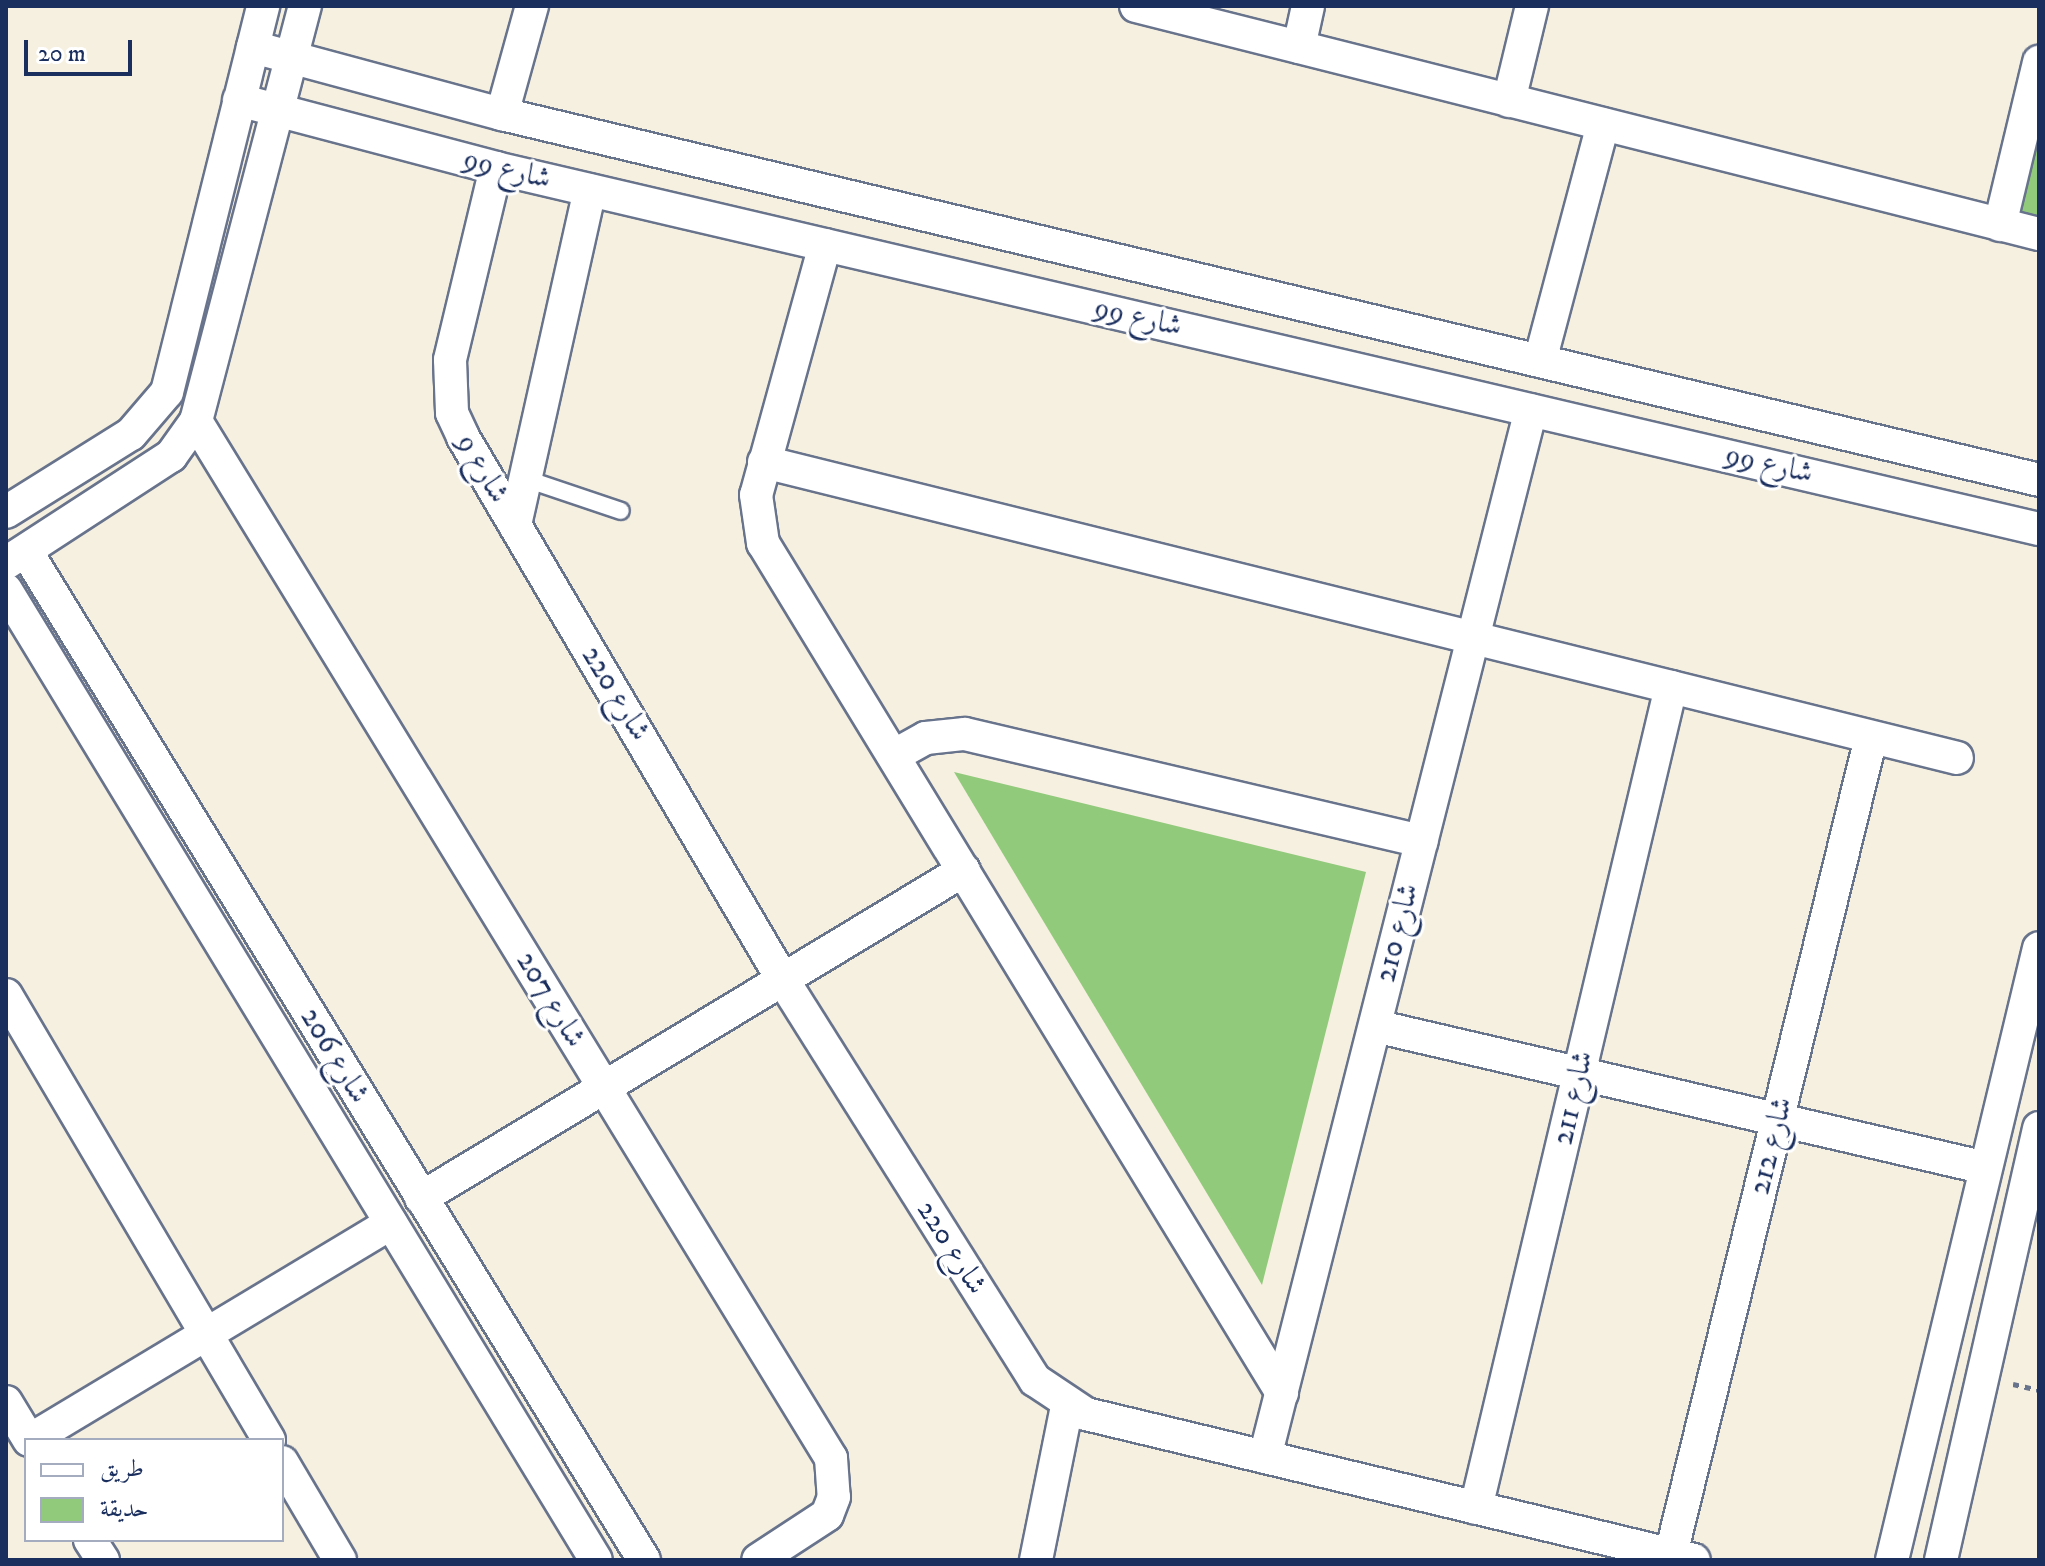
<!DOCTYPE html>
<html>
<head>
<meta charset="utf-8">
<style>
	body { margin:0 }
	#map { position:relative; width:2045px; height:1566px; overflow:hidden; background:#f6f0e0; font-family:"IM FELL DW Pica",Amiri,serif }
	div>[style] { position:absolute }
	.green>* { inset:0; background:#92ca7c }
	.path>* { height:5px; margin-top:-2.5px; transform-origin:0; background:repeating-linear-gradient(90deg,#68738c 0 6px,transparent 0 12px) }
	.roads { filter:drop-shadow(2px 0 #68738c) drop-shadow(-2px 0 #68738c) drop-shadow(0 2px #68738c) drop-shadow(0 -2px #68738c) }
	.service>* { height:16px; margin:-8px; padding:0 8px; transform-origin:8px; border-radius:8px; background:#fff }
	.minor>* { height:32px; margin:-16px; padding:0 16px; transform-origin:16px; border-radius:16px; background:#fff }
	span { translate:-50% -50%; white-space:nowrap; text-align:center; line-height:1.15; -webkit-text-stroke:6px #fff; paint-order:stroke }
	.street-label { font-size:30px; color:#1b2f5e }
	.frame { position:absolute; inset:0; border:8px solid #1b2f5e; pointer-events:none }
	.legend { position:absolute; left:24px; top:1438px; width:260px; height:104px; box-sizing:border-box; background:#fff; border:2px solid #a4acbf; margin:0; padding:10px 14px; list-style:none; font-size:24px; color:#1b2f5e }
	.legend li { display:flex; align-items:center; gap:16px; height:40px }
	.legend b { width:40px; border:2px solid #a4acbf }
	.scale { position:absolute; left:24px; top:40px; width:108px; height:36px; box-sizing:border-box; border:4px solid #1b2f5e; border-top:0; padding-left:10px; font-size:24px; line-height:28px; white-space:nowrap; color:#1b2f5e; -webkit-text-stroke:6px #fff; paint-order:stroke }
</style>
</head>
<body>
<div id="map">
	<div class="green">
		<div style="clip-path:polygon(2039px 63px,2039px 234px,2000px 225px)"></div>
		<div style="clip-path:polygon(954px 772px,1366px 872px,1262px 1285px,1000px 849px)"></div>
	</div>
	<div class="path">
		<div style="left:2013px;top:1384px;width:27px;rotate:13deg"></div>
	</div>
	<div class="roads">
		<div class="service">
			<div style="left:523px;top:478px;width:103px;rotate:18.6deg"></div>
		</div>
		<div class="minor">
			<div style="left:1136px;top:6px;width:931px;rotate:14.17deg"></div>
			<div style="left:253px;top:47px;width:258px;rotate:15.1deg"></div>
			<div style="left:502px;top:114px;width:1580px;rotate:13.39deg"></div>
			<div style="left:1299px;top:47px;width:42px;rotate:-77.6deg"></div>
			<div style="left:239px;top:100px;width:266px;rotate:14.8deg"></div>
			<div style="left:496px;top:168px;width:1585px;rotate:13.17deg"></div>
			<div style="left:1509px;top:101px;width:98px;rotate:-76.4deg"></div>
			<div style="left:502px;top:114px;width:112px;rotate:-74.5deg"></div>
			<div style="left:496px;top:168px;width:197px;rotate:103.5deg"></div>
			<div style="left:450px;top:360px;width:53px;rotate:87.8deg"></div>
			<div style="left:452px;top:413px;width:26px;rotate:65deg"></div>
			<div style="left:463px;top:437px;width:630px;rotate:59.49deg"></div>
			<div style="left:783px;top:980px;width:473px;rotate:57.8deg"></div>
			<div style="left:1035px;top:1380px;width:61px;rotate:33.7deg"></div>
			<div style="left:1086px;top:1414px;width:625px;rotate:13.5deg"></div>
			<div style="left:2000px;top:225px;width:168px;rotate:-76.5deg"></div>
			<div style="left:825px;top:245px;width:259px;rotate:105.4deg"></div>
			<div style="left:756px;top:495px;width:49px;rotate:81.7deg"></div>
			<div style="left:763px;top:543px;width:996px;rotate:58.59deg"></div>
			<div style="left:1540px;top:361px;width:245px;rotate:-75.1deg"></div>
			<div style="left:196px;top:421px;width:1216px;rotate:58.52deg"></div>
			<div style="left:831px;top:1458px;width:39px;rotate:86deg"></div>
			<div style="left:834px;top:1497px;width:19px;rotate:111deg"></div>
			<div style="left:827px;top:1515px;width:82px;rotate:146.9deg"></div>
			<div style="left:764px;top:462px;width:1229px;rotate:13.93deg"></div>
			<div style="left:6px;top:512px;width:147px;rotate:-32deg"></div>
			<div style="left:131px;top:434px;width:55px;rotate:-49.4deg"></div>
			<div style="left:167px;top:392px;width:398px;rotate:-76deg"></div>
			<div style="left:515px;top:525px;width:343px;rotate:-77.4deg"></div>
			<div style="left:26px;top:551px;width:1183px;rotate:58.51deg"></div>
			<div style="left:6px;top:563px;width:197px;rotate:-33deg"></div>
			<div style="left:171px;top:456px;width:43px;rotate:-54.5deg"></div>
			<div style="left:196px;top:421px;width:429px;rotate:-75.3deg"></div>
			<div style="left:6px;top:590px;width:1135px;rotate:58.69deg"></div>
			<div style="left:895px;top:755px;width:35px;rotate:-29deg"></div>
			<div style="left:926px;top:738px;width:39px;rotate:-6deg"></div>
			<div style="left:965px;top:734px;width:469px;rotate:13.2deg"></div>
			<div style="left:6px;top:995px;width:517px;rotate:59.42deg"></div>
			<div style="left:1375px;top:1026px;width:627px;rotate:13.08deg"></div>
			<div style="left:421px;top:1198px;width:634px;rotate:-31.13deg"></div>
			<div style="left:6px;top:1402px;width:44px;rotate:58.8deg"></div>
			<div style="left:30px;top:1440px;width:421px;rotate:-31deg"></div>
			<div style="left:1265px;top:1457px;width:1080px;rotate:-75.75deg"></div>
			<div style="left:282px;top:1462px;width:114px;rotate:59.4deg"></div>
			<div style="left:1476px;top:1508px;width:844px;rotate:-76.64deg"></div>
			<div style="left:90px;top:1540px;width:24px;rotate:57deg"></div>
			<div style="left:1671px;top:1554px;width:841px;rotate:-76.24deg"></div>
			<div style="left:1036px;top:1560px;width:157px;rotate:-78.6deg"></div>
			<div style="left:1892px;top:1560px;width:629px;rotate:-76.49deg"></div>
			<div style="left:1941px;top:1560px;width:443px;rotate:-77.2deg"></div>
		</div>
	</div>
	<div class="street-label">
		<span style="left:507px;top:170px;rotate:14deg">شارع 99</span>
		<span style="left:1138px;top:318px;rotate:13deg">شارع 99</span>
		<span style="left:1769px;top:465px;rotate:13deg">شارع 99</span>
		<span style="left:482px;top:469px;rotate:60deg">شارع 9</span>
		<span style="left:615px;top:694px;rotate:59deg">شارع 220</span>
		<span style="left:1398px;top:933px;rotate:-76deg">شارع 210</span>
		<span style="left:550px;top:1000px;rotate:59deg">شارع 207</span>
		<span style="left:334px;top:1056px;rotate:59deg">شارع 206</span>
		<span style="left:1574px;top:1098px;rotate:-77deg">شارع 211</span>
		<span style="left:1772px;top:1146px;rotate:-76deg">شارع 212</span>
		<span style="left:951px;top:1248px;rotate:58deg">شارع 220</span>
	</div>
	<div class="frame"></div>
	<ul class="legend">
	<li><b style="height:10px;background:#fff"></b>طريق</li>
	<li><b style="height:22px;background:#92ca7c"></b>حديقة</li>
	</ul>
	<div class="scale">20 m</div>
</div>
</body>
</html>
